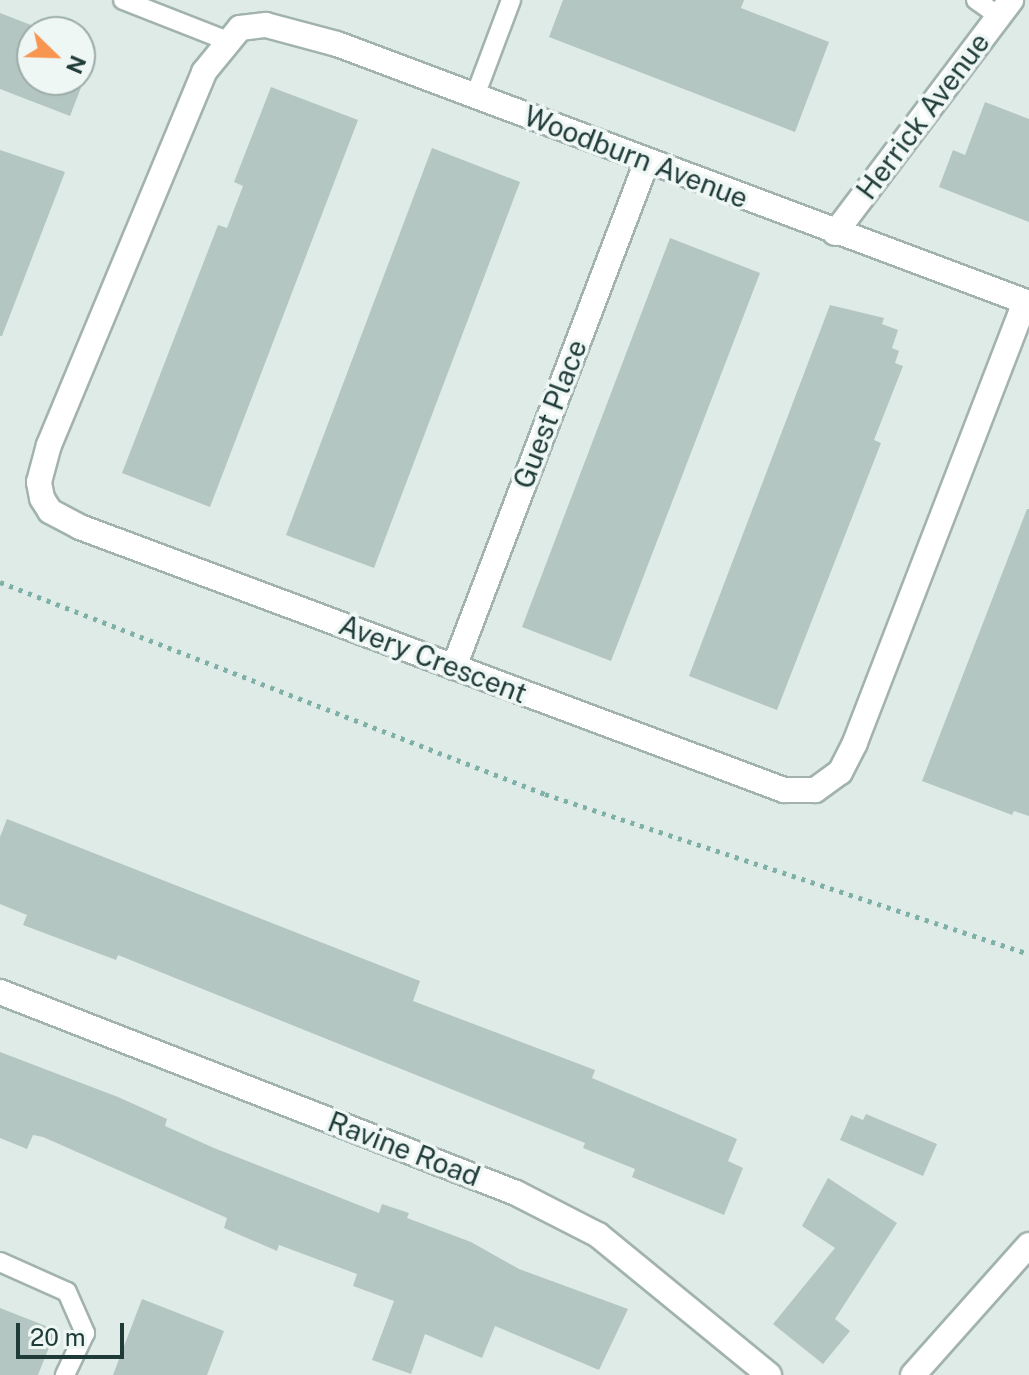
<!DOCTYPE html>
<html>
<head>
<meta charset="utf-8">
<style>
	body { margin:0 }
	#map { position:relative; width:1029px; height:1375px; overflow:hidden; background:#dfebe7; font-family:"Public Sans",sans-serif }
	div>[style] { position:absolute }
	.building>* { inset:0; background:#b4c6c1 }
	.path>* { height:5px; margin-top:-2.5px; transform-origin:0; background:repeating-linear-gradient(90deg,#7eb0a8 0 4px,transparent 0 10px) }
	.roads { filter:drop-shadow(2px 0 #a2b3af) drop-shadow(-2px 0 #a2b3af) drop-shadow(0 2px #a2b3af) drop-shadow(0 -2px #a2b3af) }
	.lane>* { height:18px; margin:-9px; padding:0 9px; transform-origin:9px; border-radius:9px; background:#fff }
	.street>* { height:24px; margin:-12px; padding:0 12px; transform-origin:12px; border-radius:12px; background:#fff }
	.secondary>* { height:24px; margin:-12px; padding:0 12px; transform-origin:12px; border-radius:12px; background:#fff }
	span { translate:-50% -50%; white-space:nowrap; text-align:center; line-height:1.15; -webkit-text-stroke:7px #eff7f5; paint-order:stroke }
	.street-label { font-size:28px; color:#1f3b38 }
	.north { position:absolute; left:16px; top:16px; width:80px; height:80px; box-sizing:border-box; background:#eff7f5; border:2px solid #9caca9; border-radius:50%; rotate:113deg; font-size:22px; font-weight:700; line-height:32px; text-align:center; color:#1f3b38 }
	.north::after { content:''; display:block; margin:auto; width:28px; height:36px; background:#f89550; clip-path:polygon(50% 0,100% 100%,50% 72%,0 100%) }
	.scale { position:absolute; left:16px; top:1323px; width:108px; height:36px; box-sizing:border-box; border:4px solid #1f3b38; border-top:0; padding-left:10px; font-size:24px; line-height:28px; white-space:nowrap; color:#1f3b38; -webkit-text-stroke:6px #eff7f5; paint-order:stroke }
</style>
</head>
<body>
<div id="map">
	<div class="building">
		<div style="clip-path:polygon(563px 0,744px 0,741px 8px,829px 42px,795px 132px,549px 37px)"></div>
		<div style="clip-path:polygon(0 13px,44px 30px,32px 32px,32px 80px,80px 80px,80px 49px,94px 54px,70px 116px,0 89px)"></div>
		<div style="clip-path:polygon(271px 87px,358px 120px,210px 507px,122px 473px,218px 225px,227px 228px,243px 186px,234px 182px)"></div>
		<div style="clip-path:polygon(985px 102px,1029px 119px,1029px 222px,939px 187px,953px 150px,965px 155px)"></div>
		<div style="clip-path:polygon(432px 148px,520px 182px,374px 568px,286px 535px)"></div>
		<div style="clip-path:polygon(0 150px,65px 172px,2px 336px,0 336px)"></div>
		<div style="clip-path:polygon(670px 238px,760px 273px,611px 661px,522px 627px)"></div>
		<div style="clip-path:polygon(830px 305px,884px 318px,882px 324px,898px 330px,892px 348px,899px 351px,895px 363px,903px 366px,874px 440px,881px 443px,777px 710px,689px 676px)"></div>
		<div style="clip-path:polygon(1027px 509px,1029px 509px,1029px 816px,1014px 811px,1012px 815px,922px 781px)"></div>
		<div style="clip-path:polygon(7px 819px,420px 981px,413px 1001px,595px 1070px,592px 1078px,737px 1139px,728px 1161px,743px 1168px,724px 1215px,632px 1177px,635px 1169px,583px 1148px,585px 1143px,118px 955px,116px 960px,23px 925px,27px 915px,0 904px,0 837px)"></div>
		<div style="clip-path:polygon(0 1052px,118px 1097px,167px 1119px,165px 1126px,214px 1148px,379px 1213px,382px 1204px,409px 1213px,407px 1218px,471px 1242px,519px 1269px,628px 1309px,599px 1370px,495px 1326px,482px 1358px,425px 1334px,411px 1374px,372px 1360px,394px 1301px,353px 1286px,357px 1274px,279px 1245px,277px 1251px,224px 1228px,227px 1218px,43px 1137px,33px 1135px,27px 1149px,0 1138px)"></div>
		<div style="clip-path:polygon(866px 1114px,937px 1144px,923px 1176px,840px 1140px,851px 1115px,863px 1120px)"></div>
		<div style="clip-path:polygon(828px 1178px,897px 1223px,835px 1319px,850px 1331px,823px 1364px,773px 1324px,835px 1248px,802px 1226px)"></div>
		<div style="clip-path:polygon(142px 1299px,224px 1331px,207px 1375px,113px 1375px)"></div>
		<div style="clip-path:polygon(0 1308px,56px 1330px,38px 1375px,0 1375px)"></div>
	</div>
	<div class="path">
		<div style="left:0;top:582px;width:585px;rotate:21.26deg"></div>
		<div style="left:545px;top:794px;width:510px;rotate:18.29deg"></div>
	</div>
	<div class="roads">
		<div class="lane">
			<div style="left:123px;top:0;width:110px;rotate:21.4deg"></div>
			<div style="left:976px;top:0;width:28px;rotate:35deg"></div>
			<div style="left:475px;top:96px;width:103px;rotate:-69.4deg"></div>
			<div style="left:0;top:1262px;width:73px;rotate:24.1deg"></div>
			<div style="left:67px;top:1292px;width:45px;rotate:66.3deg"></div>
			<div style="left:85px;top:1333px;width:47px;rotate:115.5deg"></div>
		</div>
		<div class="street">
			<div style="left:835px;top:233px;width:292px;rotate:-52.9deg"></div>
			<div style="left:1025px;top:302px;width:473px;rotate:111.1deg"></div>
			<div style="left:855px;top:743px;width:33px;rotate:117deg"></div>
			<div style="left:840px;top:772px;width:31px;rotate:144deg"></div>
			<div style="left:815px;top:790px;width:31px;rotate:180deg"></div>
			<div style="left:784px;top:790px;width:752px;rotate:-159.52deg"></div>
			<div style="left:80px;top:527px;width:34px;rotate:-152deg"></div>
			<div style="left:50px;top:511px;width:15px;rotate:-122deg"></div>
			<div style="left:42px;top:498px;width:16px;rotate:-101deg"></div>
			<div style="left:39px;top:482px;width:38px;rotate:-75deg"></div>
			<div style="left:49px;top:445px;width:404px;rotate:-67.4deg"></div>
			<div style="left:204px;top:72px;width:57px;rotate:-50.7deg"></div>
			<div style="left:240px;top:28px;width:26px;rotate:-7deg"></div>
			<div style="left:266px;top:25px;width:73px;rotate:15deg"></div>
			<div style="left:337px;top:44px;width:739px;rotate:20.52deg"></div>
			<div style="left:454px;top:667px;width:542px;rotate:-69.12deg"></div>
			<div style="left:0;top:992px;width:554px;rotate:21.28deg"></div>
			<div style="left:516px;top:1193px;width:92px;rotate:27.1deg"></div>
			<div style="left:598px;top:1235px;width:221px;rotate:39.3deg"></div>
		</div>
		<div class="secondary">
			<div style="left:913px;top:1375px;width:174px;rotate:-48.3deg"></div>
		</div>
	</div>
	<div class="street-label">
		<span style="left:923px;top:116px;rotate:-53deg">Herrick Avenue</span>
		<span style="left:636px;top:157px;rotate:21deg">Woodburn Avenue</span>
		<span style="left:550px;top:414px;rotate:-69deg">Guest Place</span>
		<span style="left:433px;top:659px;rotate:21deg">Avery Crescent</span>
		<span style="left:404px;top:1149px;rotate:21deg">Ravine Road</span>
	</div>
	<div class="north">N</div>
	<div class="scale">20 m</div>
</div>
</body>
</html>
